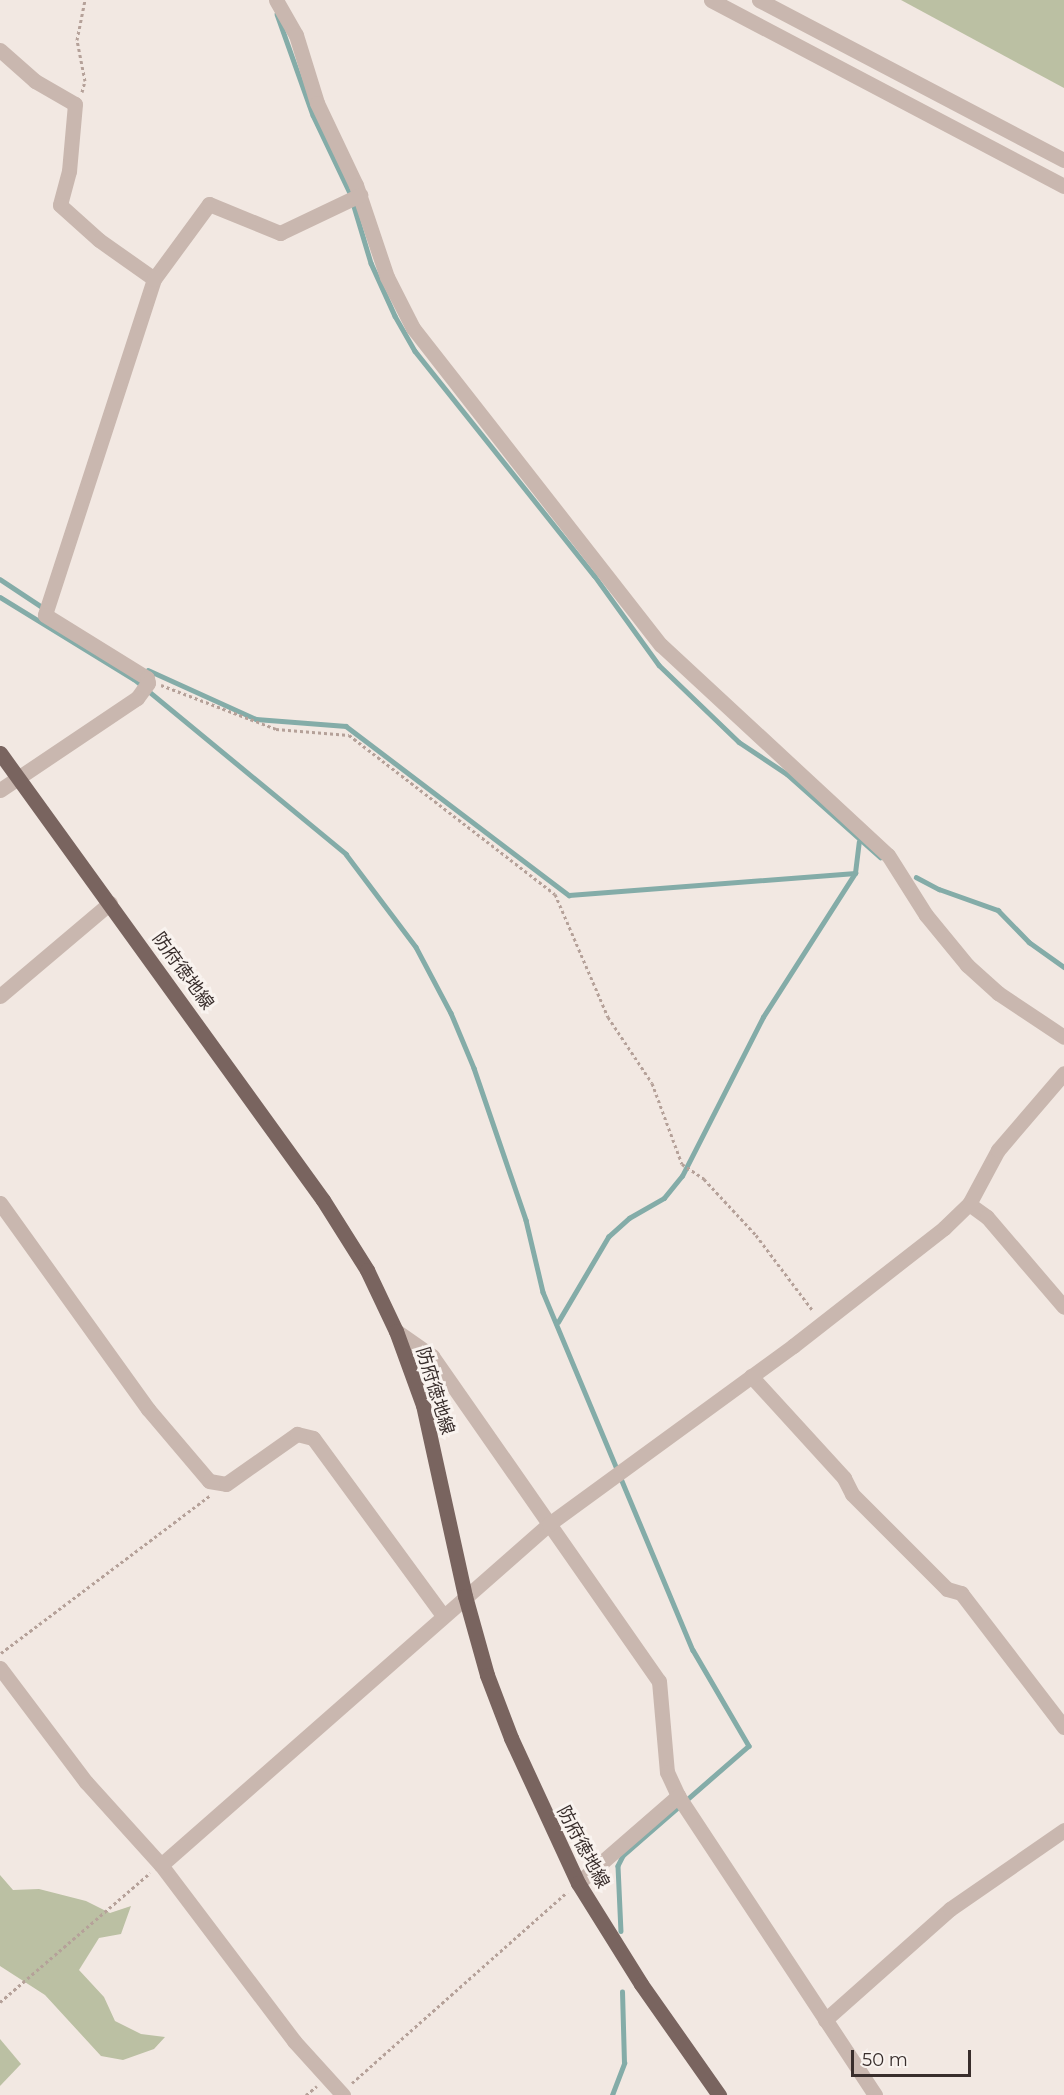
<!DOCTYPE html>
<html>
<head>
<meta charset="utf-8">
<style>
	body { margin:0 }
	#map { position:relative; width:1064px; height:2095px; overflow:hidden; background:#f2e8e2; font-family:Montserrat,"Noto Sans JP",sans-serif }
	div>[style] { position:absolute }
	.green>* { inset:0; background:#bbc0a3 }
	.stream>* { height:4.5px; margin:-2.25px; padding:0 2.25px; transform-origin:2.25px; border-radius:2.25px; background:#84aca8 }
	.path>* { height:3px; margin-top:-1.5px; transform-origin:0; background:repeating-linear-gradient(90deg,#b5a199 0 3px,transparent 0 6px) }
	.street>* { height:15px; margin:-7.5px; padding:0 7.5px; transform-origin:7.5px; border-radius:7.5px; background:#c9b7af }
	.primary>* { height:15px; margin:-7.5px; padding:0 7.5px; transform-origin:7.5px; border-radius:7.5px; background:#79645f }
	span { translate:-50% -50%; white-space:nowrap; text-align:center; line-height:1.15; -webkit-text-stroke:6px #f9f3ef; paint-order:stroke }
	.street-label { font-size:18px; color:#392e2c }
	.scale { position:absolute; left:851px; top:2050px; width:120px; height:27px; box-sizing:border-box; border:3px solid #392e2c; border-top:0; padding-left:8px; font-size:18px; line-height:21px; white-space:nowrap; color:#392e2c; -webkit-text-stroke:4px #f9f3ef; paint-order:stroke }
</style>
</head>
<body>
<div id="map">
	<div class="green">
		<div style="clip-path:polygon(901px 0,1064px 0,1064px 88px,1025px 67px)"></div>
		<div style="clip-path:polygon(0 1875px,13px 1890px,39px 1889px,86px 1901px,110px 1913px,131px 1906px,121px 1934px,99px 1938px,79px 1970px,104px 1997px,115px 2021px,141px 2034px,165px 2037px,154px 2049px,123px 2060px,101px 2056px,45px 1995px,0 1966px)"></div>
		<div style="clip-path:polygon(0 2039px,21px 2064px,0 2086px)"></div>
	</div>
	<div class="stream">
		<div style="left:277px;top:14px;width:107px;rotate:70.4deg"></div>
		<div style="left:313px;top:115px;width:89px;rotate:64.6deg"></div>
		<div style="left:353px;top:203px;width:63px;rotate:73.3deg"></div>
		<div style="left:371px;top:263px;width:58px;rotate:65.6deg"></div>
		<div style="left:395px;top:316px;width:40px;rotate:60.3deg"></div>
		<div style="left:415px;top:351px;width:287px;rotate:51.4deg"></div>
		<div style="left:594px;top:575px;width:111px;rotate:54.2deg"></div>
		<div style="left:659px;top:665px;width:111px;rotate:43.9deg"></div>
		<div style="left:739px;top:742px;width:58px;rotate:33.7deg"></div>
		<div style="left:787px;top:774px;width:125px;rotate:41.7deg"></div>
		<div style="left:0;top:579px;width:54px;rotate:33.7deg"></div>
		<div style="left:0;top:597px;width:157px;rotate:31.5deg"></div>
		<div style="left:134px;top:679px;width:275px;rotate:39.5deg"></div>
		<div style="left:346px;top:854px;width:116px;rotate:53deg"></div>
		<div style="left:416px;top:947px;width:75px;rotate:62.1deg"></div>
		<div style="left:451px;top:1013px;width:60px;rotate:67.3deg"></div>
		<div style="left:474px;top:1068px;width:161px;rotate:71.1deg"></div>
		<div style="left:526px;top:1220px;width:74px;rotate:76.7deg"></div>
		<div style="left:543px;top:1292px;width:388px;rotate:67.3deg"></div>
		<div style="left:693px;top:1650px;width:111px;rotate:59.7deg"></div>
		<div style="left:749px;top:1746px;width:167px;rotate:138.9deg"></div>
		<div style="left:623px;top:1856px;width:11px;rotate:117deg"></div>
		<div style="left:618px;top:1866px;width:65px;rotate:87.4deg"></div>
		<div style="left:148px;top:670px;width:119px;rotate:24.4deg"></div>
		<div style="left:256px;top:719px;width:90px;rotate:4.4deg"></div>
		<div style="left:346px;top:726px;width:280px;rotate:37.2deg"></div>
		<div style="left:569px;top:895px;width:287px;rotate:-4.4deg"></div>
		<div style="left:916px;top:877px;width:26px;rotate:28deg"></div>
		<div style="left:939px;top:889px;width:63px;rotate:19.6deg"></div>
		<div style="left:998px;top:910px;width:45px;rotate:45.9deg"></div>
		<div style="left:1029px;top:942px;width:43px;rotate:35.5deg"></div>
		<div style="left:558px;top:1322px;width:99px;rotate:-59.5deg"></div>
		<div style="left:608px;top:1237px;width:28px;rotate:-42deg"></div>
		<div style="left:629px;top:1218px;width:40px;rotate:-29.7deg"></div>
		<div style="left:664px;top:1198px;width:28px;rotate:-51deg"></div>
		<div style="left:682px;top:1176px;width:178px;rotate:-63deg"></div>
		<div style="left:763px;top:1017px;width:171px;rotate:-57.4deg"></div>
		<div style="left:855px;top:873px;width:31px;rotate:-83deg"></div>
		<div style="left:612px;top:2095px;width:34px;rotate:-69deg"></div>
		<div style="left:624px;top:2063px;width:71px;rotate:-91.6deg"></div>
	</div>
	<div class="path">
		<div style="left:82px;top:92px;width:11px;rotate:-75deg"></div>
		<div style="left:85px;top:81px;width:42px;rotate:-101deg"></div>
		<div style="left:77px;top:40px;width:41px;rotate:-78.7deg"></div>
		<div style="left:161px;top:685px;width:123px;rotate:20.9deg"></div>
		<div style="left:276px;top:729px;width:73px;rotate:4.7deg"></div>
		<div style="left:349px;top:735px;width:260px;rotate:37.7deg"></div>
		<div style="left:555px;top:894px;width:134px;rotate:66.7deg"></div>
		<div style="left:608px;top:1017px;width:79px;rotate:56.3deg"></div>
		<div style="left:652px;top:1083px;width:86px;rotate:69.7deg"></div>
		<div style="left:682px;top:1164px;width:27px;rotate:34deg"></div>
		<div style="left:704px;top:1179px;width:76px;rotate:47.1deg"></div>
		<div style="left:756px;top:1235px;width:95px;rotate:53.1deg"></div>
		<div style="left:1px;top:1653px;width:261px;rotate:-37deg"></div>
		<div style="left:0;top:2002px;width:198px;rotate:-40.7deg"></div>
		<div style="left:352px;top:2083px;width:288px;rotate:-41.6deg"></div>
		<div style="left:306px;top:2095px;width:14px;rotate:-39deg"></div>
	</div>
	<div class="street">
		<div style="left:276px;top:0;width:40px;rotate:60.3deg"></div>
		<div style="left:296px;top:35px;width:71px;rotate:72.8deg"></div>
		<div style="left:317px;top:103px;width:91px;rotate:64.6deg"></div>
		<div style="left:356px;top:185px;width:97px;rotate:71.4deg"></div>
		<div style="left:387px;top:277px;width:57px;rotate:63deg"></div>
		<div style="left:413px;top:328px;width:402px;rotate:52deg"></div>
		<div style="left:661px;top:645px;width:309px;rotate:42.8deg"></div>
		<div style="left:888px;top:855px;width:71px;rotate:57.7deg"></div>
		<div style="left:926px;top:915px;width:65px;rotate:50.6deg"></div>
		<div style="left:967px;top:965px;width:42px;rotate:42.1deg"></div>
		<div style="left:998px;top:993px;width:79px;rotate:33.7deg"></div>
		<div style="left:711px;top:0;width:399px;rotate:27.8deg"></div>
		<div style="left:759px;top:0;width:344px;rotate:27.7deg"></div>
		<div style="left:0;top:50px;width:47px;rotate:41.5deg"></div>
		<div style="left:35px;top:81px;width:46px;rotate:29.9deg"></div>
		<div style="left:75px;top:104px;width:67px;rotate:95.1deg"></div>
		<div style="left:69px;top:171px;width:35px;rotate:105deg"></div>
		<div style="left:60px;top:205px;width:52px;rotate:41.9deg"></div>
		<div style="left:99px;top:240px;width:67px;rotate:35.3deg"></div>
		<div style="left:154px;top:279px;width:353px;rotate:108deg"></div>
		<div style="left:45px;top:615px;width:120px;rotate:31.7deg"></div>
		<div style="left:147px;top:678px;width:5px;rotate:79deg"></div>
		<div style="left:148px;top:683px;width:19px;rotate:126deg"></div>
		<div style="left:137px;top:698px;width:165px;rotate:146.1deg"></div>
		<div style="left:154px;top:279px;width:93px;rotate:-53.7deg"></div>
		<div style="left:209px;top:204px;width:77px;rotate:22.2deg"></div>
		<div style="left:280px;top:233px;width:89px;rotate:-25.4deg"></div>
		<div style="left:0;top:996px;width:144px;rotate:-40.2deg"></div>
		<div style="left:0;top:1203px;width:254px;rotate:54.3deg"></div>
		<div style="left:148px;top:1409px;width:94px;rotate:49.7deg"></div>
		<div style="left:209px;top:1481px;width:17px;rotate:10deg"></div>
		<div style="left:226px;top:1484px;width:87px;rotate:-35.2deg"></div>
		<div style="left:297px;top:1434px;width:16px;rotate:14deg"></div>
		<div style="left:313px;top:1438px;width:218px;rotate:53.8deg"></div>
		<div style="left:969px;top:1204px;width:22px;rotate:36deg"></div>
		<div style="left:987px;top:1217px;width:118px;rotate:49.5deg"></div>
		<div style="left:396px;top:1331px;width:44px;rotate:34.8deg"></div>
		<div style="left:432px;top:1356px;width:396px;rotate:55.1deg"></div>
		<div style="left:659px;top:1681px;width:91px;rotate:85deg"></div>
		<div style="left:667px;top:1772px;width:26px;rotate:65deg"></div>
		<div style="left:678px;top:1796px;width:358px;rotate:56.6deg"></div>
		<div style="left:751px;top:1376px;width:138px;rotate:47.6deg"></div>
		<div style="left:844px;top:1478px;width:18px;rotate:63deg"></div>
		<div style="left:852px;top:1494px;width:134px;rotate:45deg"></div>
		<div style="left:947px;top:1589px;width:15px;rotate:16deg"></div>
		<div style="left:961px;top:1593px;width:169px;rotate:52.5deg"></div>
		<div style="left:0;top:1668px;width:143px;rotate:53deg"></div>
		<div style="left:86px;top:1782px;width:112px;rotate:47.9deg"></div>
		<div style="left:161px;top:1865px;width:221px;rotate:52.9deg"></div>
		<div style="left:294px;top:2041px;width:73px;rotate:47.8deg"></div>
		<div style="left:161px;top:1865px;width:517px;rotate:-41.31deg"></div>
		<div style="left:549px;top:1524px;width:302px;rotate:-36.1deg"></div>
		<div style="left:793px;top:1346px;width:192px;rotate:-38deg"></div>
		<div style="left:944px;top:1228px;width:35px;rotate:-44deg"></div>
		<div style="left:969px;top:1204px;width:61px;rotate:-61.8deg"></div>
		<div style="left:998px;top:1150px;width:101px;rotate:-49.4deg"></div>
		<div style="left:578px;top:1883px;width:133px;rotate:-41deg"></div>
		<div style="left:825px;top:2020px;width:167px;rotate:-41.6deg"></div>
		<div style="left:950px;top:1909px;width:139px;rotate:-34.7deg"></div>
	</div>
	<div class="primary">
		<div style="left:0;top:753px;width:551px;rotate:54.15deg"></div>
		<div style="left:323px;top:1200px;width:83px;rotate:57.8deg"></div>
		<div style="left:367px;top:1270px;width:68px;rotate:64.6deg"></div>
		<div style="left:396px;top:1331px;width:79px;rotate:70deg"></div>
		<div style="left:423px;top:1405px;width:196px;rotate:77.6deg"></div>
		<div style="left:465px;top:1596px;width:82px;rotate:74.4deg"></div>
		<div style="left:487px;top:1675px;width:67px;rotate:69.1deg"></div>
		<div style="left:511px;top:1738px;width:160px;rotate:65.2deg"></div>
		<div style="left:578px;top:1883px;width:119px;rotate:58deg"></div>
		<div style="left:641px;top:1984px;width:136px;rotate:54.9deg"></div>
	</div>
	<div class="street-label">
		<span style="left:183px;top:971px;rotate:54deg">防府徳地線</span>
		<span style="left:435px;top:1391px;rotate:73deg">防府徳地線</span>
		<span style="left:583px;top:1847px;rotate:62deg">防府徳地線</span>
	</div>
	<div class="scale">50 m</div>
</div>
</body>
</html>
